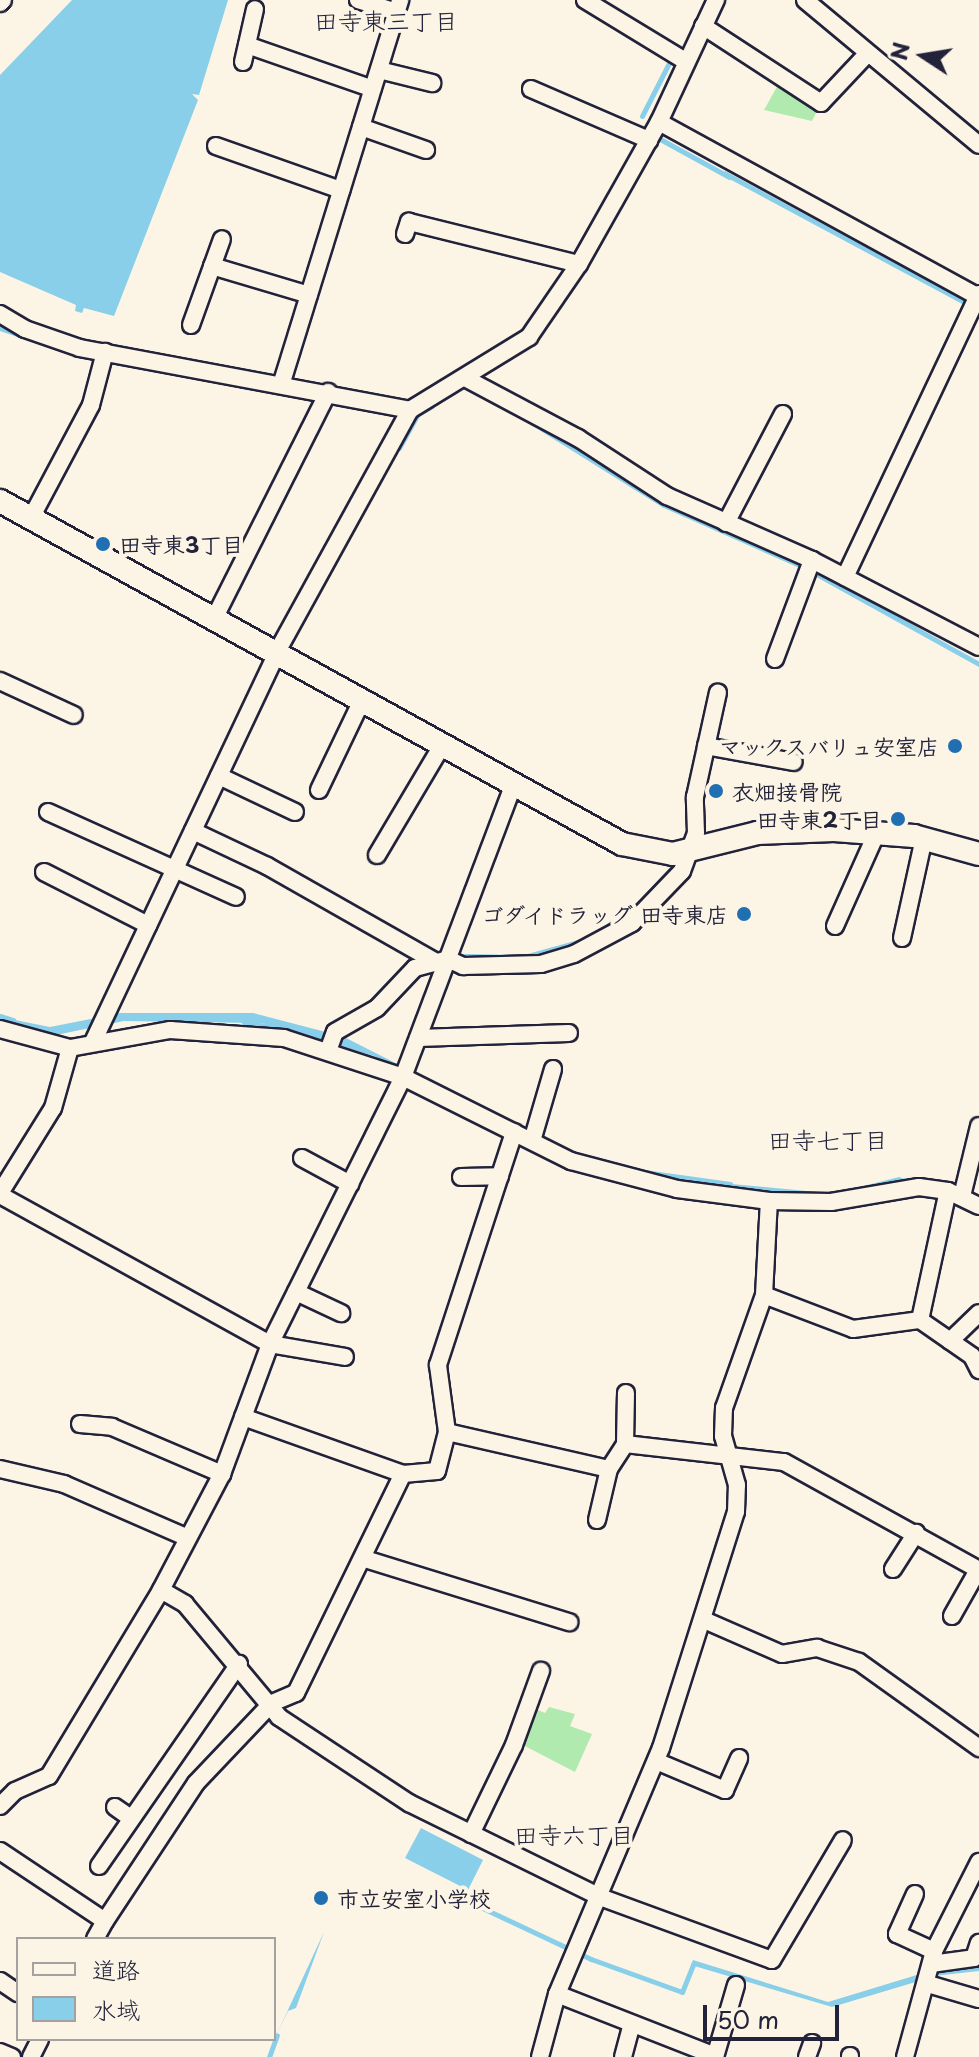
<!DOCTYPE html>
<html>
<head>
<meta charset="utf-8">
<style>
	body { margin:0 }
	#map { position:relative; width:979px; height:2057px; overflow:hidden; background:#fcf5e5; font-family:"Playpen Sans","Klee One",sans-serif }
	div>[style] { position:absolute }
	.green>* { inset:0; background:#b1eaaf }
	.water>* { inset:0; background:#89cfea }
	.stream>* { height:5px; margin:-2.5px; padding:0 2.5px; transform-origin:2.5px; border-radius:2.5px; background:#89cfea }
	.roads { filter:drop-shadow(2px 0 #22223b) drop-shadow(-2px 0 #22223b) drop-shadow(0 2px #22223b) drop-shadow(0 -2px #22223b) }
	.street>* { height:16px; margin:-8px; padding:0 8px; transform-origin:8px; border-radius:8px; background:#fcf5e5 }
	.secondary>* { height:22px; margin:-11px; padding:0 11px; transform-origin:11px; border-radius:11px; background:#fcf5e5 }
	.dots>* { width:22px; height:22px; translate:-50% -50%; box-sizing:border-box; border:4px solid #fcf5e5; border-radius:50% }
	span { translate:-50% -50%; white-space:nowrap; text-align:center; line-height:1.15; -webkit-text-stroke:8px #fcf5e5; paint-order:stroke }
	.poi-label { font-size:22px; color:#22223b; font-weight:700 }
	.left { translate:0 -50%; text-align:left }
	.right { translate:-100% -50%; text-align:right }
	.neighbourhood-label { font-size:24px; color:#22223b }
	.legend { position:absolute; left:16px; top:1937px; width:260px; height:104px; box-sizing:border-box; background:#fcf5e5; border:2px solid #a5a1a1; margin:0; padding:10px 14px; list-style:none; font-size:24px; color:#22223b }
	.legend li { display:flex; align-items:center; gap:16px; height:40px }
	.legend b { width:40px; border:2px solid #a5a1a1 }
	.north { position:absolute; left:883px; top:16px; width:80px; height:80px; -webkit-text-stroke:6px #fcf5e5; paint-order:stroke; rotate:282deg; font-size:22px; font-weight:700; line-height:32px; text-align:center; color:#22223b }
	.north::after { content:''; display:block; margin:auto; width:28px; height:36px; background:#22223b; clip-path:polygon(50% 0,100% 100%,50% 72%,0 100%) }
	.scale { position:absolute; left:703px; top:2005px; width:136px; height:36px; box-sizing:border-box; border:4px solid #22223b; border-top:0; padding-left:10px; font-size:24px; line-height:28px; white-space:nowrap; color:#22223b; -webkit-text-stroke:6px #fcf5e5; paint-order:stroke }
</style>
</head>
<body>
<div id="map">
	<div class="green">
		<div style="clip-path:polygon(778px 85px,817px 111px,812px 121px,764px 110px)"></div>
		<div style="clip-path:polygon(549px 1707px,575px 1714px,570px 1726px,592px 1734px,575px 1772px,519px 1743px,533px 1708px,545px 1713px)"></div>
	</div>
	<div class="water">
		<div style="clip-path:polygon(72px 0,228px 0,199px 95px,192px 94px,198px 100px,114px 316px,84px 308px,82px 313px,75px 311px,76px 305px,0 272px,0 75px)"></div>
		<div style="clip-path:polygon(725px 171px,979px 308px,979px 313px,722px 175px)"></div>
		<div style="clip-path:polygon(672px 865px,675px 869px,628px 917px,573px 947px,515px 960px,459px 960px,458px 955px,467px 954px,524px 955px,589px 937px,639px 901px)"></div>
		<div style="clip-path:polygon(435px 968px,418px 976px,386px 1010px,346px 1038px,581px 1157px,700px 1181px,817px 1192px,868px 1189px,897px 1178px,943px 1181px,971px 1189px,979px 1199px,968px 1192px,772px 1193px,643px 1175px,581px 1160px,374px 1056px,262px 1023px,124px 1021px,56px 1035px,0 1022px,0 1017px,50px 1027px,121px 1013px,253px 1013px,341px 1036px,417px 972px)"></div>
		<div style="clip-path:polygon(421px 1828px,483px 1860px,468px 1890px,405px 1858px)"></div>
		<div style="clip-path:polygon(324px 1932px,296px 2008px,288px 2011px,275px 2038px)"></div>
		<div style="clip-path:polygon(693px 1960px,828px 2002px,920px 1974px,919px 1981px,832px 2007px,691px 1965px)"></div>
	</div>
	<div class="stream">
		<div style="left:642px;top:116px;width:59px;rotate:-63deg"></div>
		<div style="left:660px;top:139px;width:79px;rotate:28.8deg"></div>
		<div style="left:0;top:328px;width:28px;rotate:19deg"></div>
		<div style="left:528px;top:420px;width:160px;rotate:32deg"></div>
		<div style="left:664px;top:505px;width:153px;rotate:23.9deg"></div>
		<div style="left:399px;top:448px;width:39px;rotate:-61deg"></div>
		<div style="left:418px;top:414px;width:16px;rotate:-30deg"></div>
		<div style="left:813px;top:572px;width:190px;rotate:29deg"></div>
		<div style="left:0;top:1016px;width:14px;rotate:17deg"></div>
		<div style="left:244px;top:1023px;width:38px;rotate:7deg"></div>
		<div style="left:637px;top:1171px;width:94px;rotate:8deg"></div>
		<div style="left:851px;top:1191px;width:49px;rotate:-14deg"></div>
		<div style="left:472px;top:1903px;width:132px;rotate:25.2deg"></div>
		<div style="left:591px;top:1959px;width:97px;rotate:19.9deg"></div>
		<div style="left:682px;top:1992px;width:31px;rotate:-68deg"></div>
		<div style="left:933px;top:1973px;width:46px;rotate:-6.2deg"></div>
		<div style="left:269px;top:2057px;width:23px;rotate:-70deg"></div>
	</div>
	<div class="roads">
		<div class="street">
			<div style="left:358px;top:0;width:41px;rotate:17.1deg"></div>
			<div style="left:585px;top:0;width:119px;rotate:31.3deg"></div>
			<div style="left:805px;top:0;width:226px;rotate:39.8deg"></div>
			<div style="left:0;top:3px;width:4px;rotate:-45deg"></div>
			<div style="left:703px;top:26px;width:141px;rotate:33.1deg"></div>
			<div style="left:821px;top:103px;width:67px;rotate:-46.8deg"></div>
			<div style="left:247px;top:45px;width:133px;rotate:19.2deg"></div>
			<div style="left:243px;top:62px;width:54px;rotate:-77.2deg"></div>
			<div style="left:379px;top:70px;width:55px;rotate:13.8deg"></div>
			<div style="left:531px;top:89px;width:129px;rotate:23.4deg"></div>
			<div style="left:659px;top:122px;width:365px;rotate:28.7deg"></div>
			<div style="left:361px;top:127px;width:69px;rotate:19.5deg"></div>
			<div style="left:216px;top:146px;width:133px;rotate:19.4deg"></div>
			<div style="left:405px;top:234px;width:13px;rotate:-72deg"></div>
			<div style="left:409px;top:222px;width:175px;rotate:13.9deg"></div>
			<div style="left:212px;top:266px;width:101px;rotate:16.6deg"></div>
			<div style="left:0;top:314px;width:29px;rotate:31deg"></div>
			<div style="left:25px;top:329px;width:58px;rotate:19.1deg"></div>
			<div style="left:80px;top:348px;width:336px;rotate:10.6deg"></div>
			<div style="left:191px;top:325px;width:91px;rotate:-70.2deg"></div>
			<div style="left:465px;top:378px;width:128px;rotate:28deg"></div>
			<div style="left:578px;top:438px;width:106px;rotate:33.1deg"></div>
			<div style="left:667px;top:496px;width:158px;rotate:23.8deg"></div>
			<div style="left:812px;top:560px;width:188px;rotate:27.5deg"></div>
			<div style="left:282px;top:382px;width:400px;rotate:-72.8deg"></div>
			<div style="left:31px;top:518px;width:128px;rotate:-62deg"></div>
			<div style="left:91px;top:405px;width:55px;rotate:-75.2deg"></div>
			<div style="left:726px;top:523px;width:123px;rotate:-62.4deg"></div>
			<div style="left:845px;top:577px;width:313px;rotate:-64.7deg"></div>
			<div style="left:215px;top:617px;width:252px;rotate:-63.3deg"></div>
			<div style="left:775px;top:659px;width:106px;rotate:-69.5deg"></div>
			<div style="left:0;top:681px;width:81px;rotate:24.7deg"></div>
			<div style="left:706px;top:746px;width:89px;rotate:10.3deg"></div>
			<div style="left:219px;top:776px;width:84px;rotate:25.3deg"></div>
			<div style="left:319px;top:790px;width:102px;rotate:-64.4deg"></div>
			<div style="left:48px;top:812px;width:206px;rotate:24.3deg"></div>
			<div style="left:193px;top:831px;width:82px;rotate:25.3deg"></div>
			<div style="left:267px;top:866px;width:192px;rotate:29.6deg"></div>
			<div style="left:377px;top:855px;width:129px;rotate:-59.3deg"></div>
			<div style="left:44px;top:872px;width:117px;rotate:27deg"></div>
			<div style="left:835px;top:926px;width:103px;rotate:-65.9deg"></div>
			<div style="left:902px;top:938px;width:102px;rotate:-77.6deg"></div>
			<div style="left:0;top:1029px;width:73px;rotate:15.2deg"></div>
			<div style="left:70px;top:1048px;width:102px;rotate:-10.2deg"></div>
			<div style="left:170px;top:1030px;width:114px;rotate:4deg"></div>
			<div style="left:284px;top:1038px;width:125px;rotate:18.1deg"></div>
			<div style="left:403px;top:1077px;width:188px;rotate:26.6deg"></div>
			<div style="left:571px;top:1161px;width:110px;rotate:14.8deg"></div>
			<div style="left:677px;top:1189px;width:93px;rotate:7.4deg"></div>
			<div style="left:769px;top:1201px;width:62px;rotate:0.9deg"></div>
			<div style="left:831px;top:1202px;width:89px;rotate:-9.7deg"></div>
			<div style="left:919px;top:1187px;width:29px;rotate:8deg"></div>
			<div style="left:948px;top:1191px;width:34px;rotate:26deg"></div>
			<div style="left:418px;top:1038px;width:151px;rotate:-1.9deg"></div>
			<div style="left:93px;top:1042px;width:433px;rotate:-64.7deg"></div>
			<div style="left:278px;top:650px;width:274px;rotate:-61.2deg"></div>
			<div style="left:410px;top:410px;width:140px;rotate:-31.5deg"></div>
			<div style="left:529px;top:337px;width:88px;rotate:-55.6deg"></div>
			<div style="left:579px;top:264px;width:163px;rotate:-60.6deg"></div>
			<div style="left:659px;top:122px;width:135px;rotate:-65deg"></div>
			<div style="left:328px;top:1051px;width:20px;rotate:-70deg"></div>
			<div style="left:335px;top:1032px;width:48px;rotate:-29.7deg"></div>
			<div style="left:377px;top:1008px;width:55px;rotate:-46.5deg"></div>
			<div style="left:415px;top:968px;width:34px;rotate:-15deg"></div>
			<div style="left:448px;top:959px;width:17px;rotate:25deg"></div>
			<div style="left:463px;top:966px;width:78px;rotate:-1.5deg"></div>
			<div style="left:541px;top:964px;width:34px;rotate:-17deg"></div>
			<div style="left:574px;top:954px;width:66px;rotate:-28.1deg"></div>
			<div style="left:632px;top:923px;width:72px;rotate:-46.1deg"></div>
			<div style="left:682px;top:871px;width:40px;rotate:-69.8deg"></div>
			<div style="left:696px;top:833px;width:36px;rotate:-92deg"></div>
			<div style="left:695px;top:797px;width:107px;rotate:-77.6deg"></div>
			<div style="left:532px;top:1141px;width:75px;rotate:-73.7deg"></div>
			<div style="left:302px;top:1158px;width:55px;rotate:28.4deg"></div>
			<div style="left:461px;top:1177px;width:39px;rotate:-1deg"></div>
			<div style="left:0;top:1193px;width:100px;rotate:-58.1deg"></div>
			<div style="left:53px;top:1108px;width:62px;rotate:-74.2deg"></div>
			<div style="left:0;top:1195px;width:308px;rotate:28.9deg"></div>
			<div style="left:270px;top:1344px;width:76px;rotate:9.8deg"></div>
			<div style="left:962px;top:1196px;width:72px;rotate:-76.3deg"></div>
			<div style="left:296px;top:1292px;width:50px;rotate:25deg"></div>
			<div style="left:764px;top:1295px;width:95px;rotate:20.9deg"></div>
			<div style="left:853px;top:1329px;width:68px;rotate:-7.7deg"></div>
			<div style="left:920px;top:1320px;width:63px;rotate:34.7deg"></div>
			<div style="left:972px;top:1356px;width:16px;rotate:63deg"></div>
			<div style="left:920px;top:1320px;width:132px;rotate:-77.8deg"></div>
			<div style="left:950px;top:1341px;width:40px;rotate:-44deg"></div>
			<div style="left:243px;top:1417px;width:170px;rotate:19.6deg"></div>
			<div style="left:80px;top:1424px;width:32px;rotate:5deg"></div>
			<div style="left:112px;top:1427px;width:120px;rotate:23.1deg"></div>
			<div style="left:447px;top:1432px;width:166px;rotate:12.9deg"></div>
			<div style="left:625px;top:1444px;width:51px;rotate:-88.9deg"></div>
			<div style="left:0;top:1469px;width:66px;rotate:13.2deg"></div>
			<div style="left:64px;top:1484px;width:135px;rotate:23.5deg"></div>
			<div style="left:597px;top:1520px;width:52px;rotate:-76.8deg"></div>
			<div style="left:609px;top:1469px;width:30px;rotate:-57deg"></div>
			<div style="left:625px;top:1444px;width:160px;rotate:6.5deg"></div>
			<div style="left:784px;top:1462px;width:223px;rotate:29deg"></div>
			<div style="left:365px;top:1559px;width:214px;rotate:17.2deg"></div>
			<div style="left:893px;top:1569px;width:43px;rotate:-57.4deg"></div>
			<div style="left:161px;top:1590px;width:28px;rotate:30deg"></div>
			<div style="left:185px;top:1604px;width:147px;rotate:50.2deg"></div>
			<div style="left:279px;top:1717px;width:156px;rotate:33.5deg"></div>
			<div style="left:409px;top:1803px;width:213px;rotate:26.2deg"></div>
			<div style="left:600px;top:1897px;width:183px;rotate:20.1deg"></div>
			<div style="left:772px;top:1960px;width:139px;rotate:-59.4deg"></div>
			<div style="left:952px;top:1616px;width:53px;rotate:-60.5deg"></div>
			<div style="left:704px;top:1620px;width:85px;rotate:23.6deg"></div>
			<div style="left:782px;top:1654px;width:36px;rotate:-10deg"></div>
			<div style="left:817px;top:1648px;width:44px;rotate:18.4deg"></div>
			<div style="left:859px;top:1662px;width:148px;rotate:35.6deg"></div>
			<div style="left:656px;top:1761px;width:75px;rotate:22.8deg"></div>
			<div style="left:725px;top:1790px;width:35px;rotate:-66deg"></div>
			<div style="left:0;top:1806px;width:21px;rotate:-45deg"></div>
			<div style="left:15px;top:1791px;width:37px;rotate:-24deg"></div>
			<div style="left:49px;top:1776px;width:217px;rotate:-58.9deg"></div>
			<div style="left:161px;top:1590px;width:131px;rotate:-62.3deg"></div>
			<div style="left:222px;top:1474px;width:139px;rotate:-69.7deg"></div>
			<div style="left:270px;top:1344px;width:298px;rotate:-63.5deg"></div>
			<div style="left:403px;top:1077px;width:313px;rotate:-69.3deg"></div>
			<div style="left:115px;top:1807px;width:19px;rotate:35deg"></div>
			<div style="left:471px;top:1834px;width:99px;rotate:-64.2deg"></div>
			<div style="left:514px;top:1745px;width:79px;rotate:-70deg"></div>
			<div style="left:0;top:1851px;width:126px;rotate:33.7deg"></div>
			<div style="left:105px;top:1921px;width:165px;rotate:-56.6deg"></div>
			<div style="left:196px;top:1783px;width:110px;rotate:-46.5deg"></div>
			<div style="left:272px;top:1703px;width:26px;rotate:-23deg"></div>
			<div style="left:296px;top:1693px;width:244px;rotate:-64deg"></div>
			<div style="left:403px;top:1474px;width:34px;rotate:-5deg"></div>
			<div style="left:437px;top:1471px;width:40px;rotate:-75.6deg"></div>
			<div style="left:447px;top:1432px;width:68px;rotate:-97.7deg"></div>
			<div style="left:438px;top:1365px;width:245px;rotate:-71.9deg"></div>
			<div style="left:99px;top:1866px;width:246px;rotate:-55.3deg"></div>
			<div style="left:915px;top:1894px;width:44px;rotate:114.2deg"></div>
			<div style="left:897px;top:1934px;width:41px;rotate:24.7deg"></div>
			<div style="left:95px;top:1939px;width:21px;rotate:-61deg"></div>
			<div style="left:931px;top:1964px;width:43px;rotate:-7.9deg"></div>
			<div style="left:974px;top:1958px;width:16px;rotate:-72deg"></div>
			<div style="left:0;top:1981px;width:22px;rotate:34deg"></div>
			<div style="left:928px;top:1984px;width:53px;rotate:16.4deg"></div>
			<div style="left:557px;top:1994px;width:170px;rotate:21.4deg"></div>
			<div style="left:0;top:2052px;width:13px;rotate:23deg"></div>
			<div style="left:31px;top:2057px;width:20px;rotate:-63deg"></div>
			<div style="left:540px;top:2057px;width:65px;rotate:-74.9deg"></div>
			<div style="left:557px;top:1994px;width:267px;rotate:-67.1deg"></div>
			<div style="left:661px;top:1748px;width:248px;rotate:-72.4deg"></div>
			<div style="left:736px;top:1512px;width:27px;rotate:-88deg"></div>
			<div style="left:737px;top:1485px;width:51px;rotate:-105.9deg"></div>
			<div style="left:723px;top:1436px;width:28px;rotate:-88deg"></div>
			<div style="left:724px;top:1408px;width:120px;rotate:-70.5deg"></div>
			<div style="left:764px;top:1295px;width:94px;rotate:-87deg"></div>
			<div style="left:623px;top:2057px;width:34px;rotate:-75deg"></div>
			<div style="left:715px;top:2057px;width:75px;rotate:-73.7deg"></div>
			<div style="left:807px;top:2057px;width:15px;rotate:-70deg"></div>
			<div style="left:850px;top:2057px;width:1px;rotate:-90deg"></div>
			<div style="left:905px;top:2057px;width:110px;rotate:-74.7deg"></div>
			<div style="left:934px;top:1951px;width:100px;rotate:-63.2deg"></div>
		</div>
		<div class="secondary">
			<div style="left:0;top:501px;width:710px;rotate:28.87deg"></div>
			<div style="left:622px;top:844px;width:52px;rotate:11.1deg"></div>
			<div style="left:673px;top:854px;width:87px;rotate:-14deg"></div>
			<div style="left:757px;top:833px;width:77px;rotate:-2.2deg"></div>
			<div style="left:834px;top:830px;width:80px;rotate:4.3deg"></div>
			<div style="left:914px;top:836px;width:67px;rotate:15.5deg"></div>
		</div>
	</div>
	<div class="dots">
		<div style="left:103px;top:544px;background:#1f6fb2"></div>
		<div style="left:955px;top:746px;background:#1f6fb2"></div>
		<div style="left:716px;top:791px;background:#1f6fb2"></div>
		<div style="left:898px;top:819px;background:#1f6fb2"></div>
		<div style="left:744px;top:914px;background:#1f6fb2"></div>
		<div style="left:321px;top:1898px;background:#1f6fb2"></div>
	</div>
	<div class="poi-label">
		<span class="left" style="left:119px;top:544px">田寺東3丁目</span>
		<span class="right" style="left:939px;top:746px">マックスバリュ安室店</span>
		<span class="left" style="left:732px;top:791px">衣畑接骨院</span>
		<span class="right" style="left:882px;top:819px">田寺東2丁目</span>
		<span class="right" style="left:728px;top:914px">ゴダイドラッグ 田寺東店</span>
		<span class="left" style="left:337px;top:1898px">市立安室小学校</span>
	</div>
	<div class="neighbourhood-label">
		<span style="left:386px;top:21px">田寺東三丁目</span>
		<span style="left:828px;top:1140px">田寺七丁目</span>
		<span style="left:574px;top:1835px">田寺六丁目</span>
	</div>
	<ul class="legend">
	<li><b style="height:10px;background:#fcf5e5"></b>道路</li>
	<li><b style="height:22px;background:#89cfea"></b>水域</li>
	</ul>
	<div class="north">N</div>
	<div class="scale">50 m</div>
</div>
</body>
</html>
